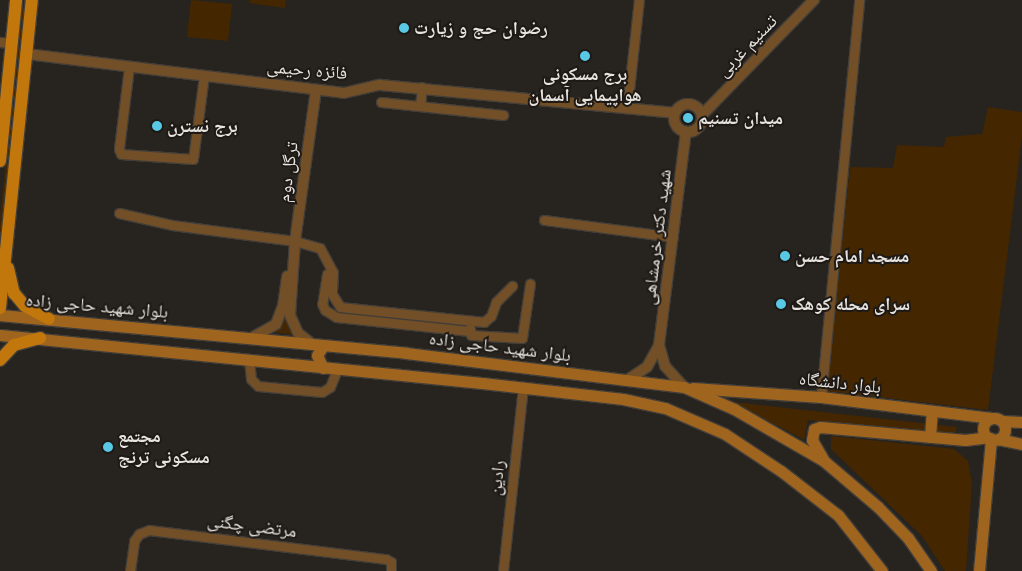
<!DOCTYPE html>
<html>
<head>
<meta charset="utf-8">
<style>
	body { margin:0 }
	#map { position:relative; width:1022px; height:571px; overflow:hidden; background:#27231e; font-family:Mulish,"Noto Naskh Arabic",sans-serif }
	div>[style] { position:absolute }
	.green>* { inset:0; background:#442701 }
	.roads { filter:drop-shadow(1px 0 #423e39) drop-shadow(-1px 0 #423e39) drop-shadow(0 1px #423e39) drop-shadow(0 -1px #423e39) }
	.minor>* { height:9px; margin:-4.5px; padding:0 4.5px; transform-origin:4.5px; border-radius:4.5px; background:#724f27 }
	.tertiary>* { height:10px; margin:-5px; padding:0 5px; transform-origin:5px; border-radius:5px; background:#724f27 }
	.tertiary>.ring { margin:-5px; padding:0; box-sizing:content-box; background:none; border:10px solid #724f27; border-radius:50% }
	.secondary>* { height:11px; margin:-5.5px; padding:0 5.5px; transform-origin:5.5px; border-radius:5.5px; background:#9f651f }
	.secondary>.ring { margin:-5.5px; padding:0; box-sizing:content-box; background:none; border:11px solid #9f651f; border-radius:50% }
	.primary>* { height:12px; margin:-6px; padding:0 6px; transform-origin:6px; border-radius:6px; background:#c1770c }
	.dots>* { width:14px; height:14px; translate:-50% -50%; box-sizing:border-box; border:2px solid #1e1915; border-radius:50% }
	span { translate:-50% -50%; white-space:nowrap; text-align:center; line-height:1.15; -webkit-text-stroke:4px #1e1915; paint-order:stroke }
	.poi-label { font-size:18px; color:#e7e4e0; font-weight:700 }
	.left { translate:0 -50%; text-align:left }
	.street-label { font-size:18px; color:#e7e4e0 }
</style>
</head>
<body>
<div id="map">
	<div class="green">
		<div style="clip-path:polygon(23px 0,28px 0,0 260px,0 217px)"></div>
		<div style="clip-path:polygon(191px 0,232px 4px,228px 41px,187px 37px)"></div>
		<div style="clip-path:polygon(250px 0,286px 0,285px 8px,249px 3px)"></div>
		<div style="clip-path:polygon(988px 107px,1022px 112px,1022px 136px,988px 410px,827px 391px,850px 167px,893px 168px,897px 145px,944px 147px,946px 137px,982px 134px)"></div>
		<div style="clip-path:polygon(285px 312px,289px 329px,294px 335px,273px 332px,281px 324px)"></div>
		<div style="clip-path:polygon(733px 402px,957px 427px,955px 435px,808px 420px,804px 440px)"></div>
		<div style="clip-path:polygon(831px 436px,954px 449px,968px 461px,972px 483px,966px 571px,945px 571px,922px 536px,831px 449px)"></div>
	</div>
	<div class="roads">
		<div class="minor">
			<div style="left:0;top:42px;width:11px;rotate:5deg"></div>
			<div style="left:129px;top:67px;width:83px;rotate:97deg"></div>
			<div style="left:119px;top:149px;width:5px;rotate:68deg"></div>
			<div style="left:121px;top:154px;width:72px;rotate:4deg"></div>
			<div style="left:193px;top:159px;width:84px;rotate:-82.5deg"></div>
			<div style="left:381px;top:102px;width:123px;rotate:6.1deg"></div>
			<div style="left:420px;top:106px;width:19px;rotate:-84deg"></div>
			<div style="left:627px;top:108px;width:109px;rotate:-83.7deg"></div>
			<div style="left:119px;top:213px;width:54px;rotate:12.8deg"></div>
			<div style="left:172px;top:225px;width:124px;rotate:7.4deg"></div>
			<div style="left:295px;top:241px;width:26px;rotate:16deg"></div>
			<div style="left:320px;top:248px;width:27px;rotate:62deg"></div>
			<div style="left:333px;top:272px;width:22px;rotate:93deg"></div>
			<div style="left:332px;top:294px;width:15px;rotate:58deg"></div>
			<div style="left:340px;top:307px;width:145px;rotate:5.9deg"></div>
			<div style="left:484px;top:322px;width:9px;rotate:-41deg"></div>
			<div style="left:491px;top:316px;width:15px;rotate:-70deg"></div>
			<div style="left:496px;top:302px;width:23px;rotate:-45deg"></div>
			<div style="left:544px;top:220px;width:130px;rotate:7.5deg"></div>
			<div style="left:327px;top:274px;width:30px;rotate:99deg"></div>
			<div style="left:322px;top:304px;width:7px;rotate:63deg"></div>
			<div style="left:325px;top:310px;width:13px;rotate:32deg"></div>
			<div style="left:336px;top:317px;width:134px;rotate:6deg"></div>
			<div style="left:470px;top:328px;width:7px;rotate:82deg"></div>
			<div style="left:471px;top:335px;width:51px;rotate:3.4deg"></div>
			<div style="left:522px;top:338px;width:55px;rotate:-81.6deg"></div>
			<div style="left:249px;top:360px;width:19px;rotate:84deg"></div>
			<div style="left:251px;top:379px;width:10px;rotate:45deg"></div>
			<div style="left:258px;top:386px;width:64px;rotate:5.4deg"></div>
			<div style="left:322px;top:392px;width:9px;rotate:-32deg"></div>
			<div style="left:330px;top:387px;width:18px;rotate:-68deg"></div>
			<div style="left:821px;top:397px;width:399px;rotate:-84.5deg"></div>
			<div style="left:130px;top:571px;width:30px;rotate:-82deg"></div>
			<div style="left:134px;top:541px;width:9px;rotate:-54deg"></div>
			<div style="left:139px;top:534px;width:11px;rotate:-22deg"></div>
			<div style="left:149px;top:530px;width:239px;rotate:7deg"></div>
			<div style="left:386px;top:559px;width:6px;rotate:31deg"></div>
			<div style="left:391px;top:562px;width:9px;rotate:90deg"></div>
			<div style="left:503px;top:571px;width:184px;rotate:-83.8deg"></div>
		</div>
		<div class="tertiary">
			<div style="left:27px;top:54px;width:319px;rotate:7deg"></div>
			<div style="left:344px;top:93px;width:37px;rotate:-13deg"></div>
			<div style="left:380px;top:85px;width:295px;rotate:5.4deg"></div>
			<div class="ring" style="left:674px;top:104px;width:18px;height:18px"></div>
			<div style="left:702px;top:115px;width:161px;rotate:-45.8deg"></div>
			<div style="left:253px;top:337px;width:26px;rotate:-29deg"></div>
			<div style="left:276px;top:324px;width:19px;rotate:-69deg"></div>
			<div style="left:283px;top:306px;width:30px;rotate:-82deg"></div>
			<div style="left:313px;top:345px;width:19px;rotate:-141deg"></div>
			<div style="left:298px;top:333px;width:20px;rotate:-114deg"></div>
			<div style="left:290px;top:315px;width:74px;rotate:-86.1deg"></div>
			<div style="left:295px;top:241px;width:152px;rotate:-82.1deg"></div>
			<div style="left:659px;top:345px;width:22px;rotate:74deg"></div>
			<div style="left:665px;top:366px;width:28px;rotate:48deg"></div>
			<div style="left:626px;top:381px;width:25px;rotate:-34deg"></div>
			<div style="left:647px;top:367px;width:25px;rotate:-61deg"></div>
			<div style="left:659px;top:345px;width:215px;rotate:-82.8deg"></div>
		</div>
		<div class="secondary">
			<div style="left:0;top:315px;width:408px;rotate:5.3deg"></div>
			<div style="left:406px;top:353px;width:280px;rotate:7deg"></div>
			<div style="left:684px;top:387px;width:55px;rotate:23.7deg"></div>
			<div style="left:734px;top:409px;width:104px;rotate:30deg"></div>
			<div style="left:824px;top:461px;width:71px;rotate:40.4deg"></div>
			<div style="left:878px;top:507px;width:43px;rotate:45.9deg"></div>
			<div style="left:908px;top:538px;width:40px;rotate:55.1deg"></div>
			<div style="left:0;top:335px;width:484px;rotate:5.7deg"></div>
			<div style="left:482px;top:383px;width:142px;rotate:6.5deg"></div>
			<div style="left:623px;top:399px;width:43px;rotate:12.1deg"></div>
			<div style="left:665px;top:408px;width:65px;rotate:23.4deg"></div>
			<div style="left:725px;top:434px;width:67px;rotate:33.5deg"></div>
			<div style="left:781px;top:471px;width:72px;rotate:37.7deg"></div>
			<div style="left:838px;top:515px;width:71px;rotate:51.8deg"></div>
			<div style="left:323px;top:368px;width:14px;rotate:-115deg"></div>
			<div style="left:317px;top:355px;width:11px;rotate:-56deg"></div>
			<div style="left:693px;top:388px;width:128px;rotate:4deg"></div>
			<div style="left:821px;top:397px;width:172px;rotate:7deg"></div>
			<div class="ring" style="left:983px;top:418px;width:11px;height:11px"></div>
			<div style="left:1002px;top:421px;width:20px;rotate:3deg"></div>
			<div style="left:930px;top:437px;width:26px;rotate:-86deg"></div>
			<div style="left:998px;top:439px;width:25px;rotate:12deg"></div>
			<div style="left:823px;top:459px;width:22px;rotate:-120deg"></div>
			<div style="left:812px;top:440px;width:11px;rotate:-80deg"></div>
			<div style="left:814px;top:429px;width:6px;rotate:-18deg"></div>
			<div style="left:820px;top:427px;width:146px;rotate:5.1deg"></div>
			<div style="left:965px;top:440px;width:23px;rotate:-7deg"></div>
			<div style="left:979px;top:571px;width:133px;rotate:-84.8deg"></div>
		</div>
		<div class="primary">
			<div style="left:0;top:161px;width:162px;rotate:-84.3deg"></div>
			<div style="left:8px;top:268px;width:26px;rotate:77deg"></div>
			<div style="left:14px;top:293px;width:17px;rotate:50deg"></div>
			<div style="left:25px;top:306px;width:27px;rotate:28deg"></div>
			<div style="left:0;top:308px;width:310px;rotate:-84.1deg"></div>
			<div style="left:0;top:360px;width:21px;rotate:-47deg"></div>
			<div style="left:14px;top:345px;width:27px;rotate:-15deg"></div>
		</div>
	</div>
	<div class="dots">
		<div style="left:404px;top:28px;background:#59c8e4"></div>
		<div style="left:585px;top:56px;background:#59c8e4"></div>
		<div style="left:688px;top:118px;background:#59c8e4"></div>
		<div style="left:157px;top:126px;background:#59c8e4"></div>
		<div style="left:785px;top:256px;background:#59c8e4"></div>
		<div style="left:781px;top:304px;background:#59c8e4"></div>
		<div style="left:108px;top:447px;background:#59c8e4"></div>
	</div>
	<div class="poi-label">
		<span class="left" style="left:414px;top:28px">رضوان حج و زیارت</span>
		<span style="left:585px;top:85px">برج مسکونی<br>هواپیمایی آسمان</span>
		<span class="left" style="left:698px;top:118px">میدان تسنیم</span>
		<span class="left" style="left:167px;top:126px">برج نسترن</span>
		<span class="left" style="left:795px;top:256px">مسجد امام حسن</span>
		<span class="left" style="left:791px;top:304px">سرای محله کوهک</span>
		<span class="left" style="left:118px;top:447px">مجتمع<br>مسکونی ترنج</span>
	</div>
	<div class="street-label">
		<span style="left:747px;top:46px;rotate:-46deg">تسنیم غربی</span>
		<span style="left:307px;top:70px;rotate:5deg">فائزه رحیمی</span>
		<span style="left:288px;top:172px;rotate:-82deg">ترگل دوم</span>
		<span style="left:657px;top:237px;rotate:-83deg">شهید دکتر خرمشاهی</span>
		<span style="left:97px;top:306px;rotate:5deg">بلوار شهید حاجی زاده</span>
		<span style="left:500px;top:347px;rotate:7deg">بلوار شهید حاجی زاده</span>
		<span style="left:840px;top:383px;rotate:6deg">بلوار دانشگاه</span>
		<span style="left:497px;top:478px;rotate:-84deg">رادین</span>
		<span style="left:252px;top:526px;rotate:7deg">مرتضی چگنی</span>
	</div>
</div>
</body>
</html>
